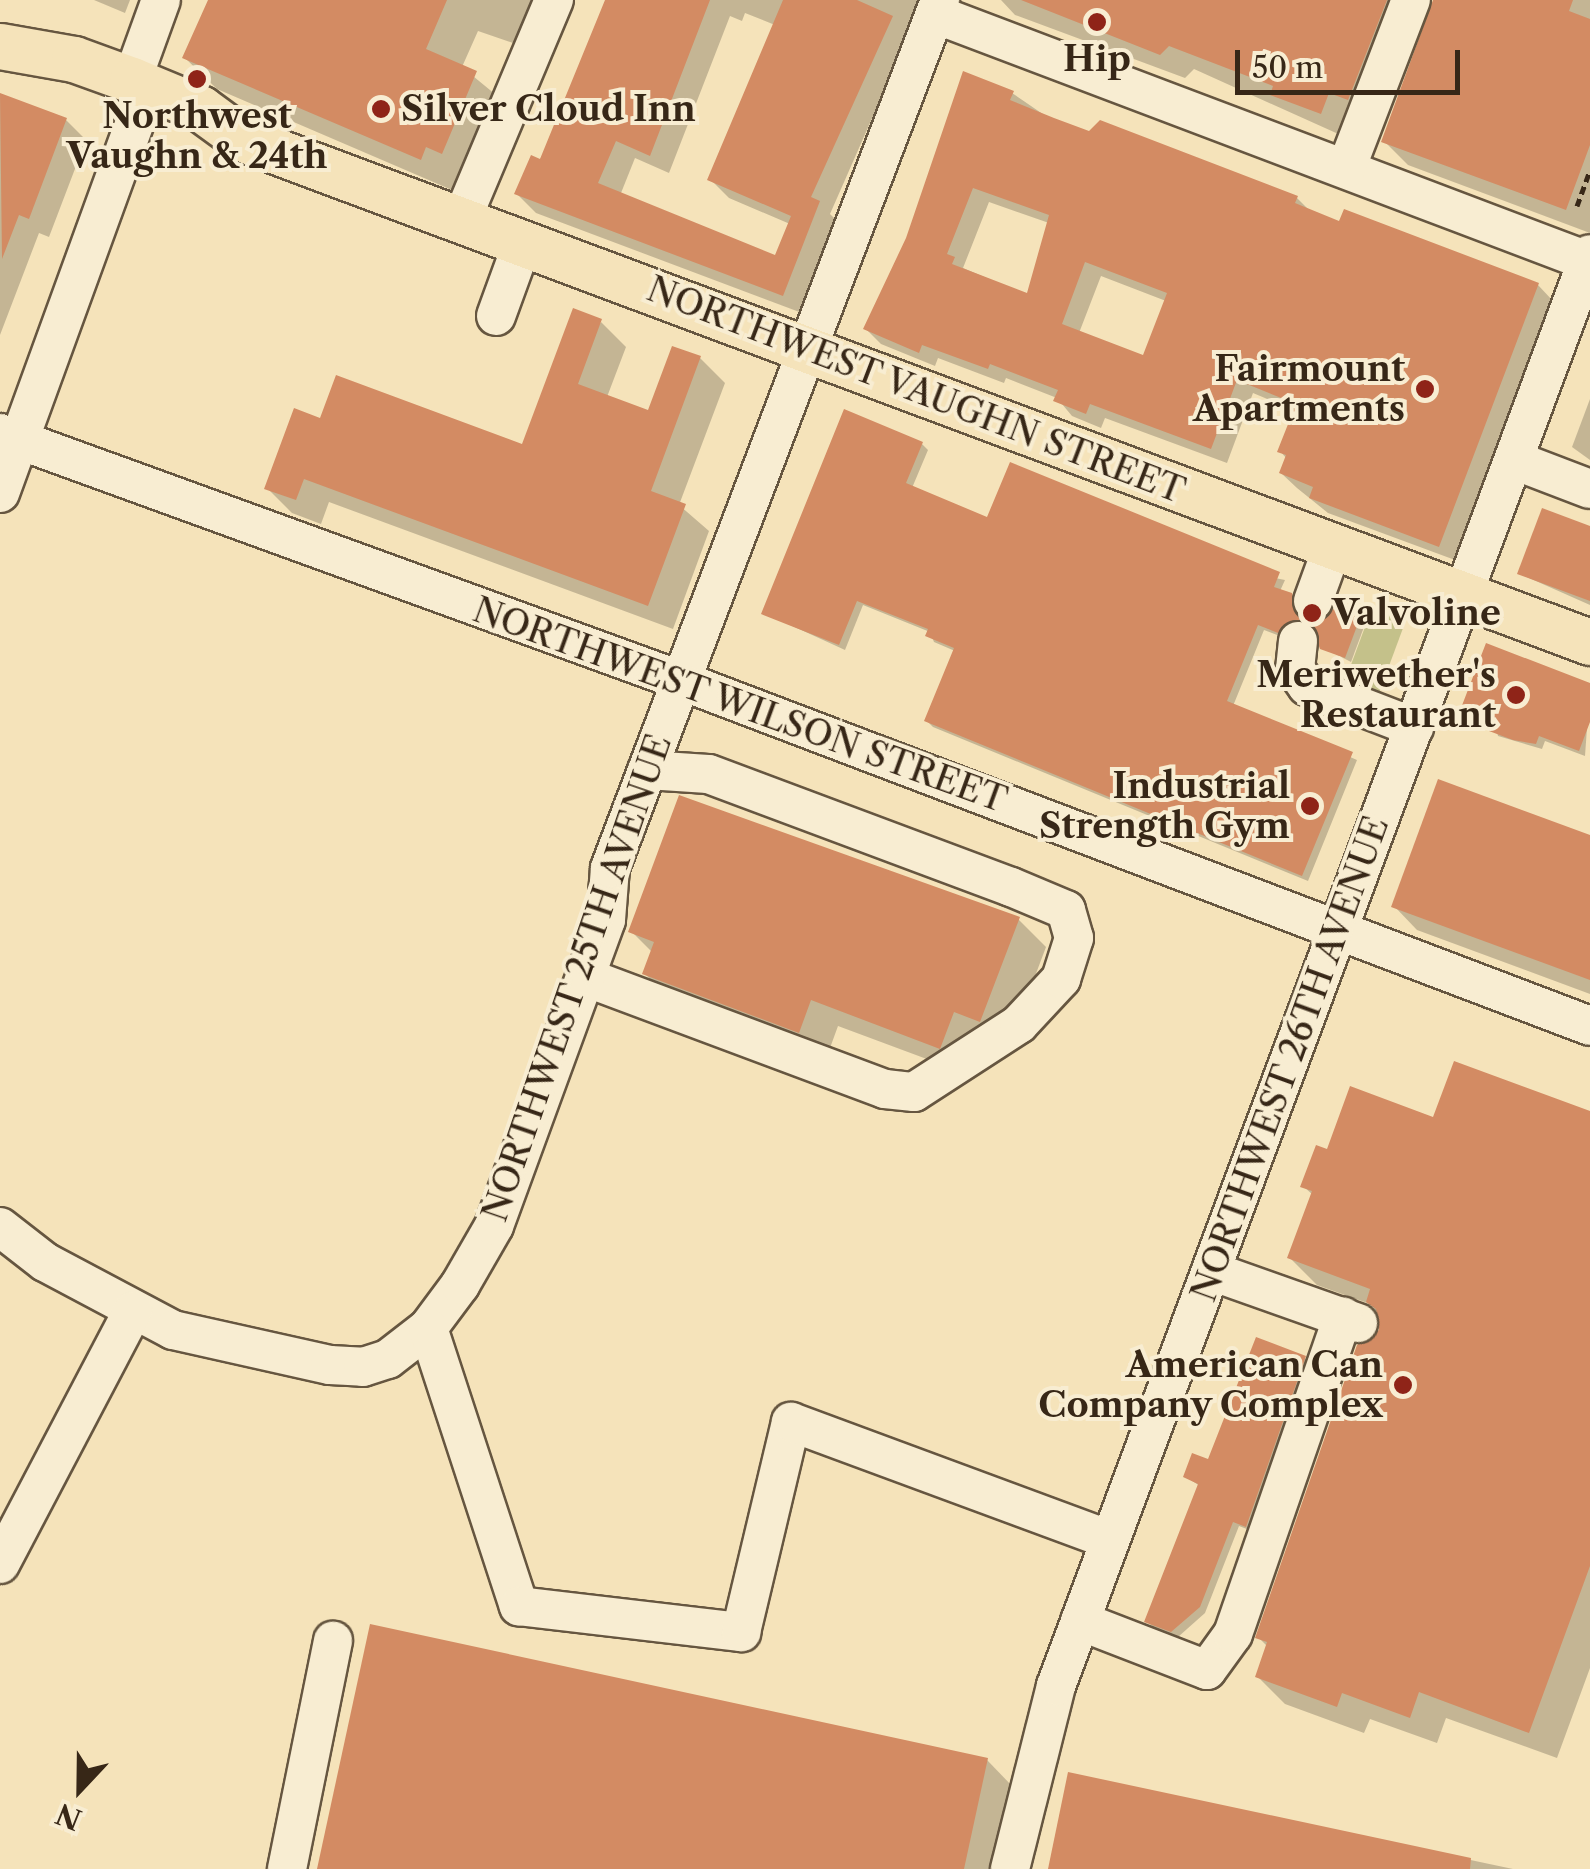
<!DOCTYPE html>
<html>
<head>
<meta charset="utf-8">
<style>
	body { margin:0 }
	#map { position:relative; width:1590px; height:1869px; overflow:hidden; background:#f5e3ba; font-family:"Libre Caslon Text",serif }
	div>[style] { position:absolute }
	.green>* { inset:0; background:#c4c18a }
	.shadow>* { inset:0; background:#0003 }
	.building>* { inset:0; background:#d38b63 }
	.path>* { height:5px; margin-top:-2.5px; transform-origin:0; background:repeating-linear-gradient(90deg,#372717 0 8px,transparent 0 13px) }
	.roads { filter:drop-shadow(2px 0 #665640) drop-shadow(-2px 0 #665640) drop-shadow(0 2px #665640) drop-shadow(0 -2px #665640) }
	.minor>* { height:38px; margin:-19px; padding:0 19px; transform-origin:19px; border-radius:19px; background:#f8edd2 }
	.major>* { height:45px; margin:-22.5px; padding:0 22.5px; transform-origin:22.5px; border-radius:22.5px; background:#f5e3ba }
	.dots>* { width:28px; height:28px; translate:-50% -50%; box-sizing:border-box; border:5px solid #f8edd2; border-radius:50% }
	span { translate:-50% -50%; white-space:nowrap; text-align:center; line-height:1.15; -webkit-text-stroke:8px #f8edd2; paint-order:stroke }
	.poi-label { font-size:35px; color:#372717; font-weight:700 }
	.left { translate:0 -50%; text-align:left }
	.right { translate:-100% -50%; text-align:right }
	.street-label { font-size:35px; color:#372717 }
	.north { position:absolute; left:30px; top:1739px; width:100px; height:100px; -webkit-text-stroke:8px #f8edd2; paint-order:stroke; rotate:202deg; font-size:28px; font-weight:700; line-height:40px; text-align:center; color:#372717 }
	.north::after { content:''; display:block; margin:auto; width:35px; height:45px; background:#372717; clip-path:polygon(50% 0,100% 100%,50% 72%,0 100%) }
	.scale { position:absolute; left:1235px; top:50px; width:225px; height:45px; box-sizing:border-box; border:5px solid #372717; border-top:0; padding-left:12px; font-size:30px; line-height:35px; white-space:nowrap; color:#372717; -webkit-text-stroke:8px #f8edd2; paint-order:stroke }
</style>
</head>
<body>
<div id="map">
	<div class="green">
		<div style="clip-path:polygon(1372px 608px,1406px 620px,1379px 693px,1345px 681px)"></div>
	</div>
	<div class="shadow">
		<div style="clip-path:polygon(94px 0,130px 0,125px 13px)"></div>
		<div style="clip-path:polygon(210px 0,531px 0,516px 44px,478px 31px,462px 67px,507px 104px,473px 183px,458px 176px,452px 190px,217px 89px,185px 58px)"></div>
		<div style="clip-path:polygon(evenodd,645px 0,924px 0,830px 214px,838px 222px,802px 313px,536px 213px,517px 194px,645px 0,745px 13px,775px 25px,710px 179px,729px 198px,790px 224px,776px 258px,621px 193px,635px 158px,669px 173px,730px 16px,742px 21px,745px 13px)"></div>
		<div style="clip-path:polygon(1001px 0,1390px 0,1412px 22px,1345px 137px,1194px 69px,1185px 78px,1015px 15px)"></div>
		<div style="clip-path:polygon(1434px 0,1590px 0,1590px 233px,1408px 165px,1384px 141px)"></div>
		<div style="clip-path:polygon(evenodd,1012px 93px,1053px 121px,1297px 198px,1312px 213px,1538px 285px,1553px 301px,1455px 560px,1328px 513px,1297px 488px,1281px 473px,1287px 459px,1280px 451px,1296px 411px,1253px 393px,1227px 463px,1105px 418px,1101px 428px,1072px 416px,1057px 398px,1006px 378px,1004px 383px,938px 358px,935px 366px,881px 344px,866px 329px,1012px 93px,989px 202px,1049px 223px,1029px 296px,963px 268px,989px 202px,1012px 93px,1101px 276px,1166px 301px,1144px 359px,1079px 333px,1101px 276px)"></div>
		<div style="clip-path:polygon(0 95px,66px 120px,86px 140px,49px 237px,39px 233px,0 335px)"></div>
		<div style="clip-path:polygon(601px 322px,626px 347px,607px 397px,650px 413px,700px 358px,725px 383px,679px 505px,709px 531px,673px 629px,329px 502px,321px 524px,292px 513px,267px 488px,322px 421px,524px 447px)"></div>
		<div style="clip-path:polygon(1590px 399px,1590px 460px,1572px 447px)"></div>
		<div style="clip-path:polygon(922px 444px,928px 450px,912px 488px,988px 520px,1285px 580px,1280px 591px,1297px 602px,1305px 625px,1285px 638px,1264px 630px,1233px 706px,1357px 760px,1308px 881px,933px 727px,927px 721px,955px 651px,934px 642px,930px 632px,863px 605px,845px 650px,764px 613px)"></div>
		<div style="clip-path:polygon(1590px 528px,1590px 605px,1520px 574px)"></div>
		<div style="clip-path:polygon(1358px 621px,1364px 627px,1351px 662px,1322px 647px)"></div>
		<div style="clip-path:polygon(1590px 686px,1585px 756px,1545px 741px,1542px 749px,1498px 736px,1495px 723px,1464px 707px)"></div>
		<div style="clip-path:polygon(1590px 838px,1590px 994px,1417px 930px,1394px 906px)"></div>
		<div style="clip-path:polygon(1018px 919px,1046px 947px,1008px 1048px,967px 1074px,838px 1026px,826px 1059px,673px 1001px,645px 974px,653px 953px,631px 931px)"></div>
		<div style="clip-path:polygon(1590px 1114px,1590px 1668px,1557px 1758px,1446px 1718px,1437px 1743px,1370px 1719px,1364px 1733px,1285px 1704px,1257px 1676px,1268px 1647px,1258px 1637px,1382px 1331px,1373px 1305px,1317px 1285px,1290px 1258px,1313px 1195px,1303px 1186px,1328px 1152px,1435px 1120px)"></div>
		<div style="clip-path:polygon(1304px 1358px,1310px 1365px,1252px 1531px,1239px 1526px,1205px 1613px,1178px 1637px,1153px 1627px,1147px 1621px,1200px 1486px,1186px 1477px,1210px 1462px)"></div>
		<div style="clip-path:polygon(987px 1760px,1014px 1788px,997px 1869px,320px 1869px)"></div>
		<div style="clip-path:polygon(1070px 1775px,1513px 1869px,1050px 1869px)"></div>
	</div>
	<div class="building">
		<div style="clip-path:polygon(208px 0,447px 0,426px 49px,477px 71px,442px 154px,426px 147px,421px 160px,182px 58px)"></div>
		<div style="clip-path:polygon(605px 0,710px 0,650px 156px,616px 141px,598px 183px,775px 255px,791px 216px,707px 180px,783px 0,857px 0,893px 16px,811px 197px,820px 201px,783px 296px,514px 194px,531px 155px,540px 159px)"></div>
		<div style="clip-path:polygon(1021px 0,1387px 0,1348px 100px,1329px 93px,1321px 114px,1270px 95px,1273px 86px,1169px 46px,1160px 55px)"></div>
		<div style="clip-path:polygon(1433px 0,1573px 0,1569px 11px,1590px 19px,1590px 145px,1566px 210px,1381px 142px)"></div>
		<div style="clip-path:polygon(evenodd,963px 71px,1014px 91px,1010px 100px,1054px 118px,1089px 131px,1100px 120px,1298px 196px,1295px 203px,1339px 221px,1344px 209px,1539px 283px,1439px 547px,1309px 498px,1313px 487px,1279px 473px,1286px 455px,1277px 452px,1296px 404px,1237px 380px,1211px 449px,1090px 404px,1086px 414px,1053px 401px,1058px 390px,990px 364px,988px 369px,922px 345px,919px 353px,863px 329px,906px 238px,963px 71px,973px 188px,1049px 215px,1027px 293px,952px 264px,955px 257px,947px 254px,973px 188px,963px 71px,1085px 262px,1167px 293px,1143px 355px,1062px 324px,1085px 262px)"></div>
		<div style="clip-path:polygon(0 93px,67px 118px,29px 219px,19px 215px,2px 259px)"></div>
		<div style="clip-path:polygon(573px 308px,602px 319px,578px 384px,648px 410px,672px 346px,701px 356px,651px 491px,686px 504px,648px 606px,304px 479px,296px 500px,264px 489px,294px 408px,320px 418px,336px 375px,522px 444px)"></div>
		<div style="clip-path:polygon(844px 409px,923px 442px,906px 483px,987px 517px,1010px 462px,1280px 572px,1274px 587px,1292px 593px,1300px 619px,1278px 633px,1258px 625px,1227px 701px,1353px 752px,1302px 876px,924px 721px,954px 648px,925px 636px,928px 629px,857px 601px,839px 645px,761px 614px)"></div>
		<div style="clip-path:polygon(1542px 508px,1590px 526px,1590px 601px,1517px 574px)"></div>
		<div style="clip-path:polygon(1334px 609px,1360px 618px,1345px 658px,1320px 649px,1311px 623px)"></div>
		<div style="clip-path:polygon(1486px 643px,1590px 683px,1590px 722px,1579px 751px,1539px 736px,1536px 744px,1513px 740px,1489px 731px,1493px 720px,1461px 708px)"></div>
		<div style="clip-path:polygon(1438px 779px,1590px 835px,1590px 980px,1391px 907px)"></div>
		<div style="clip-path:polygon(679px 795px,1020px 917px,980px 1022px,954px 1012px,940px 1049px,811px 1000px,799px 1033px,642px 974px,654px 942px,628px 932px)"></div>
		<div style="clip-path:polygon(1454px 1061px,1590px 1111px,1590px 1566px,1529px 1733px,1419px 1692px,1410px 1718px,1342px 1693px,1337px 1707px,1255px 1677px,1267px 1642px,1255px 1638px,1357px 1345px,1379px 1330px,1376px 1309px,1366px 1302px,1370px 1289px,1287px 1258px,1312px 1191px,1300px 1187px,1316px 1145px,1327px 1149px,1350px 1086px,1433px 1117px)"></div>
		<div style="clip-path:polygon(1256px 1337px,1306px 1356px,1246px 1527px,1233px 1522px,1200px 1607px,1171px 1632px,1144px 1622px,1198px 1484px,1183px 1477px,1192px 1453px,1208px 1459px)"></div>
		<div style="clip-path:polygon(370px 1624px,988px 1758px,964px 1869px,317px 1869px)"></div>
		<div style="clip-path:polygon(1068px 1772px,1471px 1858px,1470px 1869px,1048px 1869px)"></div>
	</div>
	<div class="path">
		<div style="left:1577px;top:206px;width:38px;rotate:-70deg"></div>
	</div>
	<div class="roads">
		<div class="minor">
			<div style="left:935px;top:14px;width:700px;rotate:20.74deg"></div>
			<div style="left:132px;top:80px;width:85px;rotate:-70.1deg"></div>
			<div style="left:1346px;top:169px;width:181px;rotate:-69deg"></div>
			<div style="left:461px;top:221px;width:240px;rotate:-67.2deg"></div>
			<div style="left:496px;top:316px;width:79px;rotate:-70deg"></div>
			<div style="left:0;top:433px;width:726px;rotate:19.98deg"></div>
			<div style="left:682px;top:681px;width:971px;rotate:20.8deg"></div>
			<div style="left:1514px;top:460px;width:81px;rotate:20.9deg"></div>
			<div style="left:0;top:493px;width:403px;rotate:-70deg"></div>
			<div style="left:1313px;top:601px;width:59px;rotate:-70deg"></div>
			<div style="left:1298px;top:641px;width:28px;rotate:96deg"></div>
			<div style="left:1295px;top:669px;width:21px;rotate:55deg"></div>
			<div style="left:1307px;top:686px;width:115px;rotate:21deg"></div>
			<div style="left:585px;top:977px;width:320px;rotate:20.5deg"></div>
			<div style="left:885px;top:1089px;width:29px;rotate:6deg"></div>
			<div style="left:914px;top:1092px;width:125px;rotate:-32.9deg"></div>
			<div style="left:1019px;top:1024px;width:62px;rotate:-47deg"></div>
			<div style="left:1061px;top:979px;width:43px;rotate:-72.4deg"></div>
			<div style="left:1074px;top:938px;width:29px;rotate:-106deg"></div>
			<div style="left:1066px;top:910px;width:60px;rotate:-157.3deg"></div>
			<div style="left:1011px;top:887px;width:323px;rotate:-159.5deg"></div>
			<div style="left:708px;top:774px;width:61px;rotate:-176.2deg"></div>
			<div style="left:0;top:1227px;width:57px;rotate:37.9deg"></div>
			<div style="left:45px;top:1262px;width:145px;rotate:28deg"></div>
			<div style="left:173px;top:1330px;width:161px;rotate:12.6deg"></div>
			<div style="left:330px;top:1365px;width:33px;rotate:3deg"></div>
			<div style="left:363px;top:1367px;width:26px;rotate:-18deg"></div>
			<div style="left:388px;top:1359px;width:51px;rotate:-37.8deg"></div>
			<div style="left:428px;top:1328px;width:54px;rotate:-53.3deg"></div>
			<div style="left:460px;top:1285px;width:68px;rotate:-60deg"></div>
			<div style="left:494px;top:1226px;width:326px;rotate:-69.9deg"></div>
			<div style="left:606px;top:920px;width:52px;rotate:-85.6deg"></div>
			<div style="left:610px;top:868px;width:929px;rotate:-69.18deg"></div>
			<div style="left:1211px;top:1271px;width:156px;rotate:19.5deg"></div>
			<div style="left:428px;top:1328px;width:293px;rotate:71.9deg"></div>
			<div style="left:519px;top:1606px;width:224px;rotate:6.7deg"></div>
			<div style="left:741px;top:1632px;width:216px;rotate:-76.6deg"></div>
			<div style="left:791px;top:1422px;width:340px;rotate:20.3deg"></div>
			<div style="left:0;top:1564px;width:286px;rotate:-62.3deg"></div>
			<div style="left:1080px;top:1621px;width:136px;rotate:21.1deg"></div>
			<div style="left:1207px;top:1670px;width:44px;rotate:-54.2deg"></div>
			<div style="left:1233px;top:1634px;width:336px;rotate:-70.9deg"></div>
			<div style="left:287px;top:1869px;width:233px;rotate:-78.6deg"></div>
			<div style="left:1010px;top:1869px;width:189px;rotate:-75.9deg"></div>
			<div style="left:1056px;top:1686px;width:1528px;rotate:-69.55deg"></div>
		</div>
		<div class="major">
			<div style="left:0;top:46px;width:75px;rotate:10deg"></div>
			<div style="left:74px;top:59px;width:62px;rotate:19.9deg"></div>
			<div style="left:132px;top:80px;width:74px;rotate:22.4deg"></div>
			<div style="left:200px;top:108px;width:51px;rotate:36.2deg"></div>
			<div style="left:241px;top:138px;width:1440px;rotate:20.49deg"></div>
		</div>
	</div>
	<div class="dots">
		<div style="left:1097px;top:22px;background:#8f2418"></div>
		<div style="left:197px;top:79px;background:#8f2418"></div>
		<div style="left:381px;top:109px;background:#8f2418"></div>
		<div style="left:1425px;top:389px;background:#8f2418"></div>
		<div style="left:1312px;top:613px;background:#8f2418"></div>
		<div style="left:1516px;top:695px;background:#8f2418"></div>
		<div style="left:1310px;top:806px;background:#8f2418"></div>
		<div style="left:1403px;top:1385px;background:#8f2418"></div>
	</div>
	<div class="poi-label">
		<span style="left:1097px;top:59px">Hip</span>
		<span class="left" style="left:401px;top:109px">Silver Cloud Inn</span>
		<span style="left:197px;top:136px">Northwest<br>Vaughn &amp; 24th</span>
		<span class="right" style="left:1405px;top:389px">Fairmount<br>Apartments</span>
		<span class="left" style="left:1332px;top:613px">Valvoline</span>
		<span class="right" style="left:1496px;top:695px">Meriwether's<br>Restaurant</span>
		<span class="right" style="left:1290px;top:806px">Industrial<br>Strength Gym</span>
		<span class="right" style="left:1383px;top:1385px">American Can<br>Company Complex</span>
	</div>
	<div class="street-label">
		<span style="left:916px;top:390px;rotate:21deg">NORTHWEST VAUGHN STREET</span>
		<span style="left:740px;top:705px;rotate:20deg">NORTHWEST WILSON STREET</span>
		<span style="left:577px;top:978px;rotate:-71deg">NORTHWEST 25TH AVENUE</span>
		<span style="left:1290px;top:1059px;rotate:-70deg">NORTHWEST 26TH AVENUE</span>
	</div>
	<div class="north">N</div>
	<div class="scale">50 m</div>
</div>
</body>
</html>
